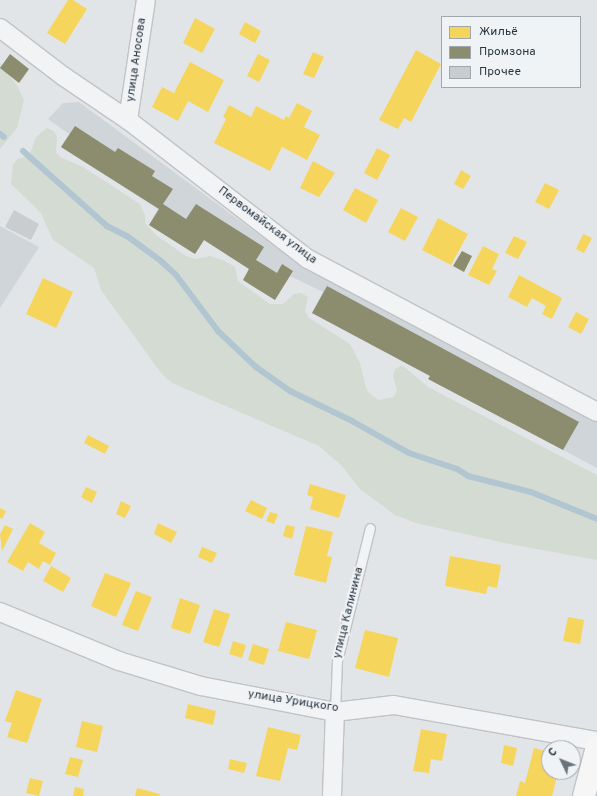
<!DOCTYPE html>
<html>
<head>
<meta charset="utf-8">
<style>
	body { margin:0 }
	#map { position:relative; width:597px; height:796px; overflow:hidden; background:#e2e5e7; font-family:Overpass,sans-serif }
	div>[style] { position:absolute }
	.built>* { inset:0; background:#d0d5da }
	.green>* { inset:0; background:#d4dbd3 }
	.homes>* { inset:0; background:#f6d55c }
	.industry>* { inset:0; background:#8c8c6e }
	.stream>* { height:6px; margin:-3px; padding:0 3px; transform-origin:3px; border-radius:3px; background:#b1c6d1 }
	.building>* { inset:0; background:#cacdcf }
	.roads { filter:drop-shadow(1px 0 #c0c3c5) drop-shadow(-1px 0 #c0c3c5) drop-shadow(0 1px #c0c3c5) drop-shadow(0 -1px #c0c3c5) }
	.lane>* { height:9px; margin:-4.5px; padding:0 4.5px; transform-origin:4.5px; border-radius:4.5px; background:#f1f3f4 }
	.street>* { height:18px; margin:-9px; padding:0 9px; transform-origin:9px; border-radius:9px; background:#f1f3f4 }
	.secondary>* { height:22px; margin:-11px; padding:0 11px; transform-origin:11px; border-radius:11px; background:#f6f6f6 }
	span { translate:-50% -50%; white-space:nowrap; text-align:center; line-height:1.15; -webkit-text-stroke:4px #f0f3f6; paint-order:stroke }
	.street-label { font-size:12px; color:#29353f }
	.legend { position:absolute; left:441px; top:16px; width:140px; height:72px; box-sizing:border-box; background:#f0f3f6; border:1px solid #a0a7ad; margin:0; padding:5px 7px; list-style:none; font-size:12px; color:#29353f }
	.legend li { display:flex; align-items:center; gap:8px; height:20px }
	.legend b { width:20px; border:1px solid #a0a7ad }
	.north { position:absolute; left:541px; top:740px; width:40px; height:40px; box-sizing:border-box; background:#f0f3f6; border:1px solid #a0a7ad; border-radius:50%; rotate:313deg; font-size:11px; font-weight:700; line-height:16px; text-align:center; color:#29353f }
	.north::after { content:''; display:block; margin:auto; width:14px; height:18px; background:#6a737a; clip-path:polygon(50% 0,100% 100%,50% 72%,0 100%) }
</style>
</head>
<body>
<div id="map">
	<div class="built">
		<div style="clip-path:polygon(79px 102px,303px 267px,597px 422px,597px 468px,429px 379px,430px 376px,312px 313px,323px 292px,290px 276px,275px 300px,243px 280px,249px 269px,204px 240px,195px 254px,149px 225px,158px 209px,61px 147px,69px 134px,48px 119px,63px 103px)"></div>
		<div style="clip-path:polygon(0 226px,39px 247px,0 308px)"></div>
	</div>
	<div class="green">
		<div style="clip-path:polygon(0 63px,18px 87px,24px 100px,17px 128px,0 149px)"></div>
		<div style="clip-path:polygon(47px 128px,54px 131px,57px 137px,56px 152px,60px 157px,83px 167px,140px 204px,145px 215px,145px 223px,156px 235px,186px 256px,196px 259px,210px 256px,223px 260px,235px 267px,238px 281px,270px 304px,283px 304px,294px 294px,301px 293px,308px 297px,305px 311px,309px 318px,350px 344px,360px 363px,367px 391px,373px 396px,379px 400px,394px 397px,397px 390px,393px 376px,395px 369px,402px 365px,428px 387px,597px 475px,597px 560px,509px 544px,416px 523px,395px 515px,360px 489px,342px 466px,319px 446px,172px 383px,161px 373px,101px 290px,94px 268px,53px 240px,41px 213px,11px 184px,13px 165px,17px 159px,25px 157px,31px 151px,36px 137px)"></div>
	</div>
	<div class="homes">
		<div style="clip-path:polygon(68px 0,73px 0,87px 9px,65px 44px,47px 33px)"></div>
		<div style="clip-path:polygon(195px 18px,215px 29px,202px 53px,183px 43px)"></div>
		<div style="clip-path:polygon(245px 22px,261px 31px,255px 43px,239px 34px)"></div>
		<div style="clip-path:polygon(416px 50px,441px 64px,411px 122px,404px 118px,398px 129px,379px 120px)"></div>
		<div style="clip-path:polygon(313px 52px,324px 57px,314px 78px,303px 74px)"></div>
		<div style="clip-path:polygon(258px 54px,270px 60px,259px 82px,247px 76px)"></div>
		<div style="clip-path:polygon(190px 62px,224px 80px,208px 112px,188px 101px,178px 121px,152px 107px,162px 87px,174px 93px)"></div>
		<div style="clip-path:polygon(297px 103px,312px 111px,304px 127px,320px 135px,307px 160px,282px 147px,270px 171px,214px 143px,226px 119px,223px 117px,229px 105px,251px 117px,256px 106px,284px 120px,286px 116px,289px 118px)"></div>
		<div style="clip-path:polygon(377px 148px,390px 155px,377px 180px,364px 173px)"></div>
		<div style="clip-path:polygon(313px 161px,335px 173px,319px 197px,300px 188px)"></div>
		<div style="clip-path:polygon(461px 170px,471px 176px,463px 189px,454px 184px)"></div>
		<div style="clip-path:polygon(545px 183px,559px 190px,549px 209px,535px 202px)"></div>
		<div style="clip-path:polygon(355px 188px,378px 200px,366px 223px,343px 210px)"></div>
		<div style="clip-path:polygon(401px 208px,418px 217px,405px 241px,388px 232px)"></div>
		<div style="clip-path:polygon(438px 218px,468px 234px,451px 265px,422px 250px)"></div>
		<div style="clip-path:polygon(583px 234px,592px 238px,584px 253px,576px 249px)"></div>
		<div style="clip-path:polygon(514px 236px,527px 242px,518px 259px,505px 253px)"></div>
		<div style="clip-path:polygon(483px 246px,499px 254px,492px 269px,497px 271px,489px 285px,468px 275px)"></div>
		<div style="clip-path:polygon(519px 275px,562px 298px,552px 319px,542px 314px,546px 306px,532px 298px,527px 307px,508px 297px)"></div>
		<div style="clip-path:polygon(43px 278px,73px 292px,56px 328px,26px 314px)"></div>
		<div style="clip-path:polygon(576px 312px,589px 319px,581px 334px,568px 327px)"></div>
		<div style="clip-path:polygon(88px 435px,109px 446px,105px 454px,84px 443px)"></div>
		<div style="clip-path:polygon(310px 484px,346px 495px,339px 518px,310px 509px,313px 497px,307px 495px)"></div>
		<div style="clip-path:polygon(86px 487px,97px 492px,92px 503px,81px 497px)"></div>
		<div style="clip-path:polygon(251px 500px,267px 508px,262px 519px,245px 511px)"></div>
		<div style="clip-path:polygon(121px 501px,131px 506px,125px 518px,116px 514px)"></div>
		<div style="clip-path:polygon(0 508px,6px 511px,2px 519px,0 518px)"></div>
		<div style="clip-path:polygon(270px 512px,278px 514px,274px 524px,266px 521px)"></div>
		<div style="clip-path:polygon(30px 523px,45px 532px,39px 543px,56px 553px,50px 565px,43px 561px,39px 569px,28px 562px,23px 571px,7px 562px)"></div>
		<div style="clip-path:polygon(158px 523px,177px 532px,171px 543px,154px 534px)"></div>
		<div style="clip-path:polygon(5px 525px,13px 529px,2px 551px,0 534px)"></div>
		<div style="clip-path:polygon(286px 525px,295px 527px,292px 539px,283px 536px)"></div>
		<div style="clip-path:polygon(306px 526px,333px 532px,327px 556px,332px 557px,326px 583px,294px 575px)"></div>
		<div style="clip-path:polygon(202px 547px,217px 553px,212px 563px,198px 557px)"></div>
		<div style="clip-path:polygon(450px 556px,501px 565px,497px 588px,488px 586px,486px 594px,445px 586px)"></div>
		<div style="clip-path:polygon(51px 566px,71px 578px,63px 592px,43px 581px)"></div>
		<div style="clip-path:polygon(105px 573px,131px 583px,116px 617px,91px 606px)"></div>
		<div style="clip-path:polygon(136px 591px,152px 597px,138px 631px,122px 625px)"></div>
		<div style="clip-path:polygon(180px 598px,200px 605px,190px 634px,171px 628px)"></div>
		<div style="clip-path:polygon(214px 609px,230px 614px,219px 647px,203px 642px)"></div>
		<div style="clip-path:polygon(568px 617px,584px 620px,580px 644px,563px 641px)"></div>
		<div style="clip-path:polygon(286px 622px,317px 630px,309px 659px,278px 651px)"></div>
		<div style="clip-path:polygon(365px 630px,398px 638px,389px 677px,355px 668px)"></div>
		<div style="clip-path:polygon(233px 641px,246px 645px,242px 658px,229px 654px)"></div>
		<div style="clip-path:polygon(253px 644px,269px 649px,264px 665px,248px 660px)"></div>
		<div style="clip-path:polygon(16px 690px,42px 699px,27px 743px,7px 737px,12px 723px,5px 721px)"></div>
		<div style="clip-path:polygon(188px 704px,216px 711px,213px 725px,185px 718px)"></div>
		<div style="clip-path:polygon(82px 721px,103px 726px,97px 752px,76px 747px)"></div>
		<div style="clip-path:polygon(268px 727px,301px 735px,297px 750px,288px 748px,280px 781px,256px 776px)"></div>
		<div style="clip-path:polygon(421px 729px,447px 734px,442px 761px,431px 759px,429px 773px,413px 771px)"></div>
		<div style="clip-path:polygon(504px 745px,517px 748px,513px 766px,501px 763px)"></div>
		<div style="clip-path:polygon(534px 748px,549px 752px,549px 772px,558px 772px,552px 796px,516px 796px,520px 781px,525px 783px)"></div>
		<div style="clip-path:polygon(70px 757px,83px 760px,78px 777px,65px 774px)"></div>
		<div style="clip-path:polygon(230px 759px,247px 763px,244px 773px,228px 769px)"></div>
		<div style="clip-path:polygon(30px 778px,43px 781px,39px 796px,26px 793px)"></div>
		<div style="clip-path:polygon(75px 787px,84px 789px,83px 796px,73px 796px)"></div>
		<div style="clip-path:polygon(137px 788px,160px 794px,159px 796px,135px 796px)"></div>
	</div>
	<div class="industry">
		<div style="clip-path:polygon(10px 54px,29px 69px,19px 83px,0 68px)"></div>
		<div style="clip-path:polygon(75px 126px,115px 152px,118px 148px,155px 171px,152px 176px,173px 189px,163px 204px,186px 219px,196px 204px,264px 247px,256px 260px,277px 273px,282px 264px,293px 271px,275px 300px,243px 280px,249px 269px,204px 240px,195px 254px,149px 225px,159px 209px,61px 147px)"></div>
		<div style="clip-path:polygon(462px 251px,472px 256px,464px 272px,453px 266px)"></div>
		<div style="clip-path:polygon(327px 286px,579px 422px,563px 450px,428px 379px,430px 376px,312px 313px)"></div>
	</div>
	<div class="stream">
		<div style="left:0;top:134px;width:5px;rotate:37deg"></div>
		<div style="left:23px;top:151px;width:113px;rotate:41.8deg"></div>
		<div style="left:107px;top:226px;width:22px;rotate:27deg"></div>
		<div style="left:127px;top:236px;width:42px;rotate:36.3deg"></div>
		<div style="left:161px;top:261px;width:21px;rotate:43deg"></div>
		<div style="left:176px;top:275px;width:70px;rotate:53.1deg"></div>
		<div style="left:218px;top:331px;width:52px;rotate:43.5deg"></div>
		<div style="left:256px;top:367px;width:42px;rotate:35.2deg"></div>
		<div style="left:290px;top:391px;width:69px;rotate:25.8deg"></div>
		<div style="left:352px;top:421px;width:65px;rotate:29.3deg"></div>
		<div style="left:409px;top:453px;width:51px;rotate:18.4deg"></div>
		<div style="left:457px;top:469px;width:13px;rotate:32deg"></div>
		<div style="left:468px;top:476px;width:65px;rotate:14.3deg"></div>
		<div style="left:531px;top:492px;width:71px;rotate:22.2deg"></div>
	</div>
	<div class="building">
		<div style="clip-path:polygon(14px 210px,39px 224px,31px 240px,5px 227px)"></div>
	</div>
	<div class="roads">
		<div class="lane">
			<div style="left:335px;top:712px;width:51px;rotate:-87.8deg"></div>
			<div style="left:337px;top:661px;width:137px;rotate:-76.1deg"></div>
		</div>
		<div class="street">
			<div style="left:0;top:28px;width:79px;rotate:37.3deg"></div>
			<div style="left:63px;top:76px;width:78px;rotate:34.1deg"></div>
			<div style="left:128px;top:120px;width:227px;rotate:37.7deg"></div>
			<div style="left:308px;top:259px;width:327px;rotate:27.9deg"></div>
			<div style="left:128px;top:120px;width:121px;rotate:-81.5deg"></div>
			<div style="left:0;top:612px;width:129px;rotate:22.4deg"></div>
			<div style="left:119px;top:661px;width:86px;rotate:17deg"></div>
			<div style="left:201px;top:686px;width:136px;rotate:11deg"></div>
			<div style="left:335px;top:712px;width:59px;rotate:-6.8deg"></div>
			<div style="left:394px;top:705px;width:206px;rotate:10.1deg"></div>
			<div style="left:332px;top:796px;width:84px;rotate:-88deg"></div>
		</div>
		<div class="secondary">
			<div style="left:584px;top:796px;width:51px;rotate:-75.1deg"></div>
		</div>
	</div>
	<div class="street-label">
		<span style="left:137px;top:60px;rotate:-82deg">улица Аносова</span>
		<span style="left:267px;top:226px;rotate:37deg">Первомайская улица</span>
		<span style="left:349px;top:613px;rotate:-76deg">улица Калинина</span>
		<span style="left:293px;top:702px;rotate:9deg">улица Урицкого</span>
	</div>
	<ul class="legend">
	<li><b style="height:11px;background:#f6d55c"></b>Жильё</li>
	<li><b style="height:11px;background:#8c8c6e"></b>Промзона</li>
	<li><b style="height:11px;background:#cacdcf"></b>Прочее</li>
	</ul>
	<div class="north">С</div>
</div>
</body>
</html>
